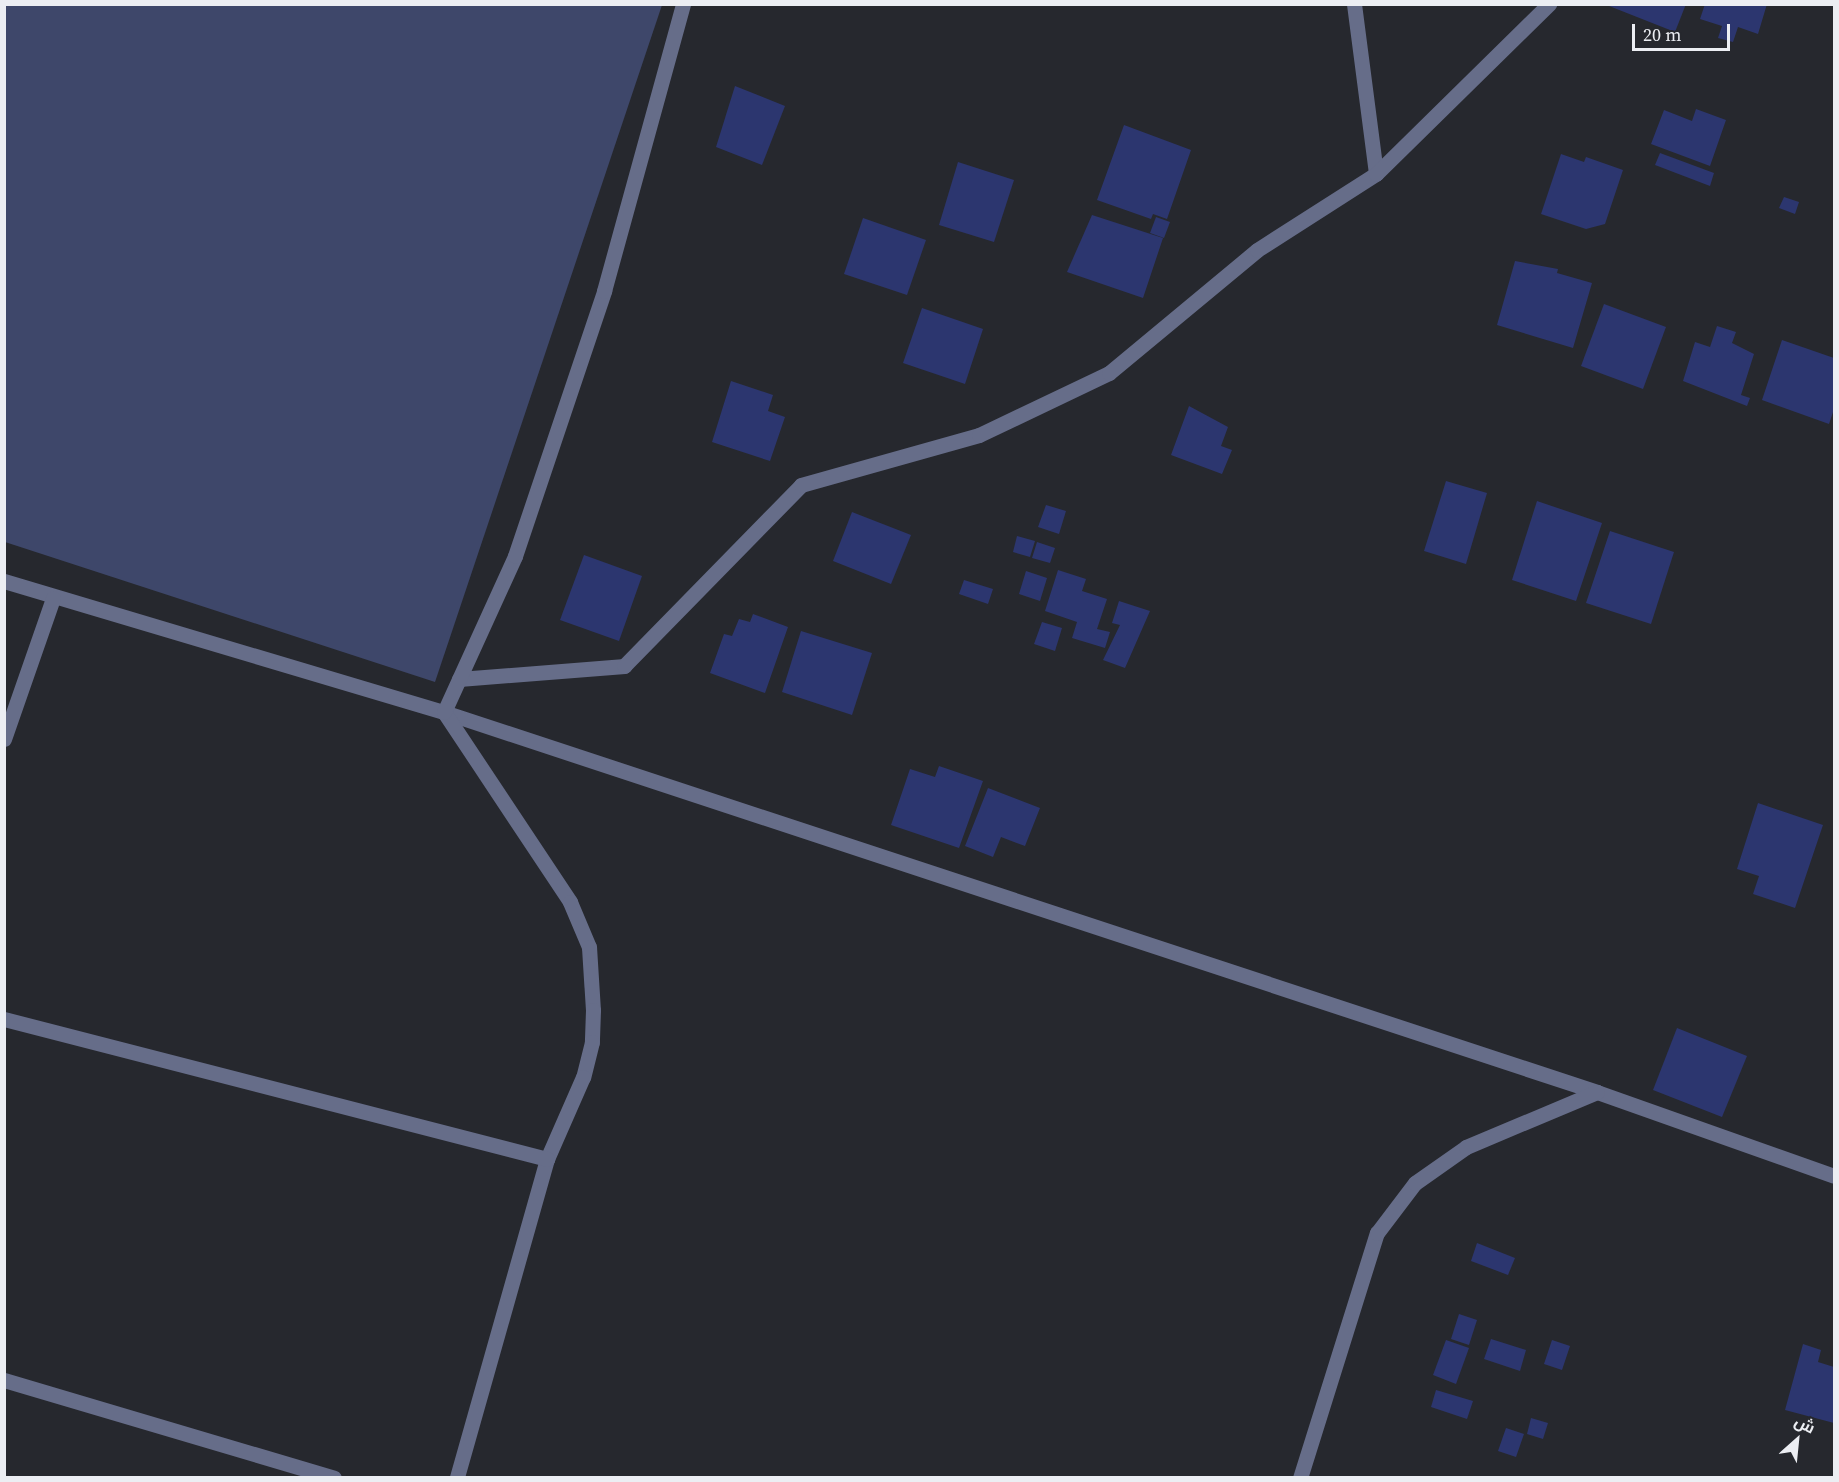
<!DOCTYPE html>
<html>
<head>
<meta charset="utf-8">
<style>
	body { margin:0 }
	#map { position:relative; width:1839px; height:1482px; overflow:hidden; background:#26282e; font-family:"Source Serif 4",Cairo,serif }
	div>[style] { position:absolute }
	.green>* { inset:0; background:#3e476a }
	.building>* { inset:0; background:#2c366f }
	.minor>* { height:15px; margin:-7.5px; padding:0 7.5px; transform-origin:7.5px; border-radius:7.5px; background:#666d89 }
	span { translate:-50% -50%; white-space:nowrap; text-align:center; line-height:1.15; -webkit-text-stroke:6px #26282e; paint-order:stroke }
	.frame { position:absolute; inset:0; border:6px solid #eceef3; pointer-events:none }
	.north { position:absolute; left:1767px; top:1410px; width:60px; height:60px; -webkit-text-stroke:4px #26282e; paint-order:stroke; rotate:27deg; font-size:16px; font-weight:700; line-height:24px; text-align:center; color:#eceef3 }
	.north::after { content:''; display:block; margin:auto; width:21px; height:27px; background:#eceef3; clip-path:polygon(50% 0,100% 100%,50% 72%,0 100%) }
	.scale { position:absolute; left:1632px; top:24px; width:98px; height:27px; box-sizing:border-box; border:3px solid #eceef3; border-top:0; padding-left:8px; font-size:18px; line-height:21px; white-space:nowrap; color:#eceef3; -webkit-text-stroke:4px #26282e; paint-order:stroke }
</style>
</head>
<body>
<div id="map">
	<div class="green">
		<div style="clip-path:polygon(5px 4px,662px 5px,435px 682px,5px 542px)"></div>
	</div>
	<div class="building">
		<div style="clip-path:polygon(1604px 4px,1686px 4px,1675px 32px)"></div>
		<div style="clip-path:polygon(1705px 4px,1767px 4px,1758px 34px,1738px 27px,1733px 42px,1718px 38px,1722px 26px,1700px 19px)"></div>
		<div style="clip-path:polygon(735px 86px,785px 106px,762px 165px,716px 147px)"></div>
		<div style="clip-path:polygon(1696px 109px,1726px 120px,1710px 166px,1651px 144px,1664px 110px,1692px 121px)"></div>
		<div style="clip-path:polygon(1124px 125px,1191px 150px,1167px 219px,1153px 214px,1151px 219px,1097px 200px)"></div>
		<div style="clip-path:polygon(1660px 153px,1714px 173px,1710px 186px,1655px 165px)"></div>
		<div style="clip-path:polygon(1561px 154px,1584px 162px,1586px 157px,1623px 170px,1605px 224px,1586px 229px,1541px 214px)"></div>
		<div style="clip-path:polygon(958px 162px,1014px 180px,994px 242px,939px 225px)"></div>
		<div style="clip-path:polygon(1784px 197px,1799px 202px,1795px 214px,1779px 208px)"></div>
		<div style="clip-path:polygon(1092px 215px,1163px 238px,1143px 298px,1067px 272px)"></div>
		<div style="clip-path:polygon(1156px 217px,1170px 222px,1164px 238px,1150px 233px)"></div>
		<div style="clip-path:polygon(863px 218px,926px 240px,907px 295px,844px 274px)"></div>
		<div style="clip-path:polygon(1515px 261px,1558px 269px,1557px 273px,1592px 283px,1573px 348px,1497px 325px)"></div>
		<div style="clip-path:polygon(1604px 304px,1666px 327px,1643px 389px,1581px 366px)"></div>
		<div style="clip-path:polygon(922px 308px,983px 329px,965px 384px,903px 363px)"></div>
		<div style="clip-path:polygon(1717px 326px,1736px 332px,1732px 343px,1754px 354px,1741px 395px,1750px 398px,1747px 406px,1683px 381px,1695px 342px,1710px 347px)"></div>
		<div style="clip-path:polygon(1782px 340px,1834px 358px,1834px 409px,1829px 424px,1762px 400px)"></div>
		<div style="clip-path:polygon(731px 381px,773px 395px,768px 411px,785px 417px,770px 461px,712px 442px)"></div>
		<div style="clip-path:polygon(1189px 406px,1228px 427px,1221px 446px,1232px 450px,1222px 474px,1171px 455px)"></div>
		<div style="clip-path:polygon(1446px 481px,1487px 493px,1466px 564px,1424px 551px)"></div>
		<div style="clip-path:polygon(1537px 501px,1602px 523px,1576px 601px,1512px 580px)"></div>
		<div style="clip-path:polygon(1046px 505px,1066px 511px,1059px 534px,1038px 527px)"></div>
		<div style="clip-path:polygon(852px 512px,911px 535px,891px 584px,833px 561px)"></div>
		<div style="clip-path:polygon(1610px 531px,1674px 552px,1651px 624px,1586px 603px)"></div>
		<div style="clip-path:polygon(1017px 536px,1035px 541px,1030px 557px,1013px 552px)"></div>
		<div style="clip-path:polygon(1037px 542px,1055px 548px,1050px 563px,1032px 558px)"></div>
		<div style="clip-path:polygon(584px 555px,642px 576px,619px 641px,560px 620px)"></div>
		<div style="clip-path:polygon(1058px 570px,1086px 579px,1082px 591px,1107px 599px,1097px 629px,1110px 632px,1105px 648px,1072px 638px,1077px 622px,1045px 611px)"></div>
		<div style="clip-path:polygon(1026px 571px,1047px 578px,1040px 601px,1019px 594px)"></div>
		<div style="clip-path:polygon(964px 580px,993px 589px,988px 604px,959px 594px)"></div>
		<div style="clip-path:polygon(1119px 601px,1150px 611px,1125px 668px,1103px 660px,1120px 625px,1112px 623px)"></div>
		<div style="clip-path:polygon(753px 614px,788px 627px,765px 693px,710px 673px,724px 634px,732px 636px,739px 619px,750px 622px)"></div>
		<div style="clip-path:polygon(1042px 622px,1062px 628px,1055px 651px,1034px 644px)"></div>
		<div style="clip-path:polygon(801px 631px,872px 653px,852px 715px,782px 692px)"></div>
		<div style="clip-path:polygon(939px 766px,983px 781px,959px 848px,891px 825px,910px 769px,935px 777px)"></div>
		<div style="clip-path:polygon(988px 788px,1040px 808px,1025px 846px,1001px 837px,993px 857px,965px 846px)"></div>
		<div style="clip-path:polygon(1758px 803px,1823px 825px,1795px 908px,1753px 894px,1759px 876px,1737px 869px)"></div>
		<div style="clip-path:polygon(1677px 1028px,1747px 1056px,1722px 1117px,1653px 1090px)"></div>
		<div style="clip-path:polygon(1477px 1243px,1515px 1258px,1508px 1275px,1471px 1261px)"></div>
		<div style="clip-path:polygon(1459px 1314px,1477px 1320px,1469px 1345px,1451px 1339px)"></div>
		<div style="clip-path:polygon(1491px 1339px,1526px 1350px,1520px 1371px,1484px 1359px)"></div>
		<div style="clip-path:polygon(1446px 1340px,1469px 1348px,1456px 1384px,1433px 1375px)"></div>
		<div style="clip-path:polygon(1552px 1340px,1570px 1346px,1562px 1370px,1544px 1364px)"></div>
		<div style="clip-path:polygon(1803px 1344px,1821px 1350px,1818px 1362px,1834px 1367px,1834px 1423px,1785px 1410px)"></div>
		<div style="clip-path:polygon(1436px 1390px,1473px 1401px,1467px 1419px,1431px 1407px)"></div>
		<div style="clip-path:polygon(1531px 1418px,1548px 1423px,1543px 1439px,1527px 1434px)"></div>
		<div style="clip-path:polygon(1506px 1428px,1524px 1434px,1516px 1457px,1498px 1451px)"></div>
	</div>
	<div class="minor">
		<div style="left:1354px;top:4px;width:171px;rotate:82.6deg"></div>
		<div style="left:4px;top:581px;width:459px;rotate:16.6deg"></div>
		<div style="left:444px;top:712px;width:1214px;rotate:18.24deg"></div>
		<div style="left:1597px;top:1092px;width:251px;rotate:19.5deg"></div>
		<div style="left:459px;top:679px;width:166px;rotate:-4.5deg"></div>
		<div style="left:624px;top:666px;width:253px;rotate:-45.6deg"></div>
		<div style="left:801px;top:485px;width:185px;rotate:-15.7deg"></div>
		<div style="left:979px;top:435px;width:144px;rotate:-25.5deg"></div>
		<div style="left:1109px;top:373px;width:192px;rotate:-39.7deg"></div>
		<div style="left:1257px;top:250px;width:141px;rotate:-32.6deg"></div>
		<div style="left:1376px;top:174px;width:243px;rotate:-44.5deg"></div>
		<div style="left:444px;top:712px;width:228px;rotate:56.4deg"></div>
		<div style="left:570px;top:902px;width:49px;rotate:67.1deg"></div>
		<div style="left:589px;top:947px;width:63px;rotate:86.4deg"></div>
		<div style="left:593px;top:1010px;width:32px;rotate:92deg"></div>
		<div style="left:592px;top:1042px;width:36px;rotate:104deg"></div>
		<div style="left:583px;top:1077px;width:90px;rotate:113.7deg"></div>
		<div style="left:547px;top:1159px;width:331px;rotate:105.8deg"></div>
		<div style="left:444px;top:712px;width:171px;rotate:-65.5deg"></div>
		<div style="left:515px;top:556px;width:280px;rotate:-71.4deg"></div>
		<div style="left:604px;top:291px;width:298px;rotate:-74.6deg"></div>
		<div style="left:4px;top:739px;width:149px;rotate:-70.8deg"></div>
		<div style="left:4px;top:1019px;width:561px;rotate:14.46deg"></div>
		<div style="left:4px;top:1380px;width:344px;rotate:16.5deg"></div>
		<div style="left:1300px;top:1478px;width:257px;rotate:-72.6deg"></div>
		<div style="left:1377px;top:1233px;width:63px;rotate:-52.8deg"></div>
		<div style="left:1415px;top:1183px;width:62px;rotate:-35.2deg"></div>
		<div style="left:1466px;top:1147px;width:142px;rotate:-22.8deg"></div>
	</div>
	<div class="frame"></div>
	<div class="north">ش</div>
	<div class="scale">20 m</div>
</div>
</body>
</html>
